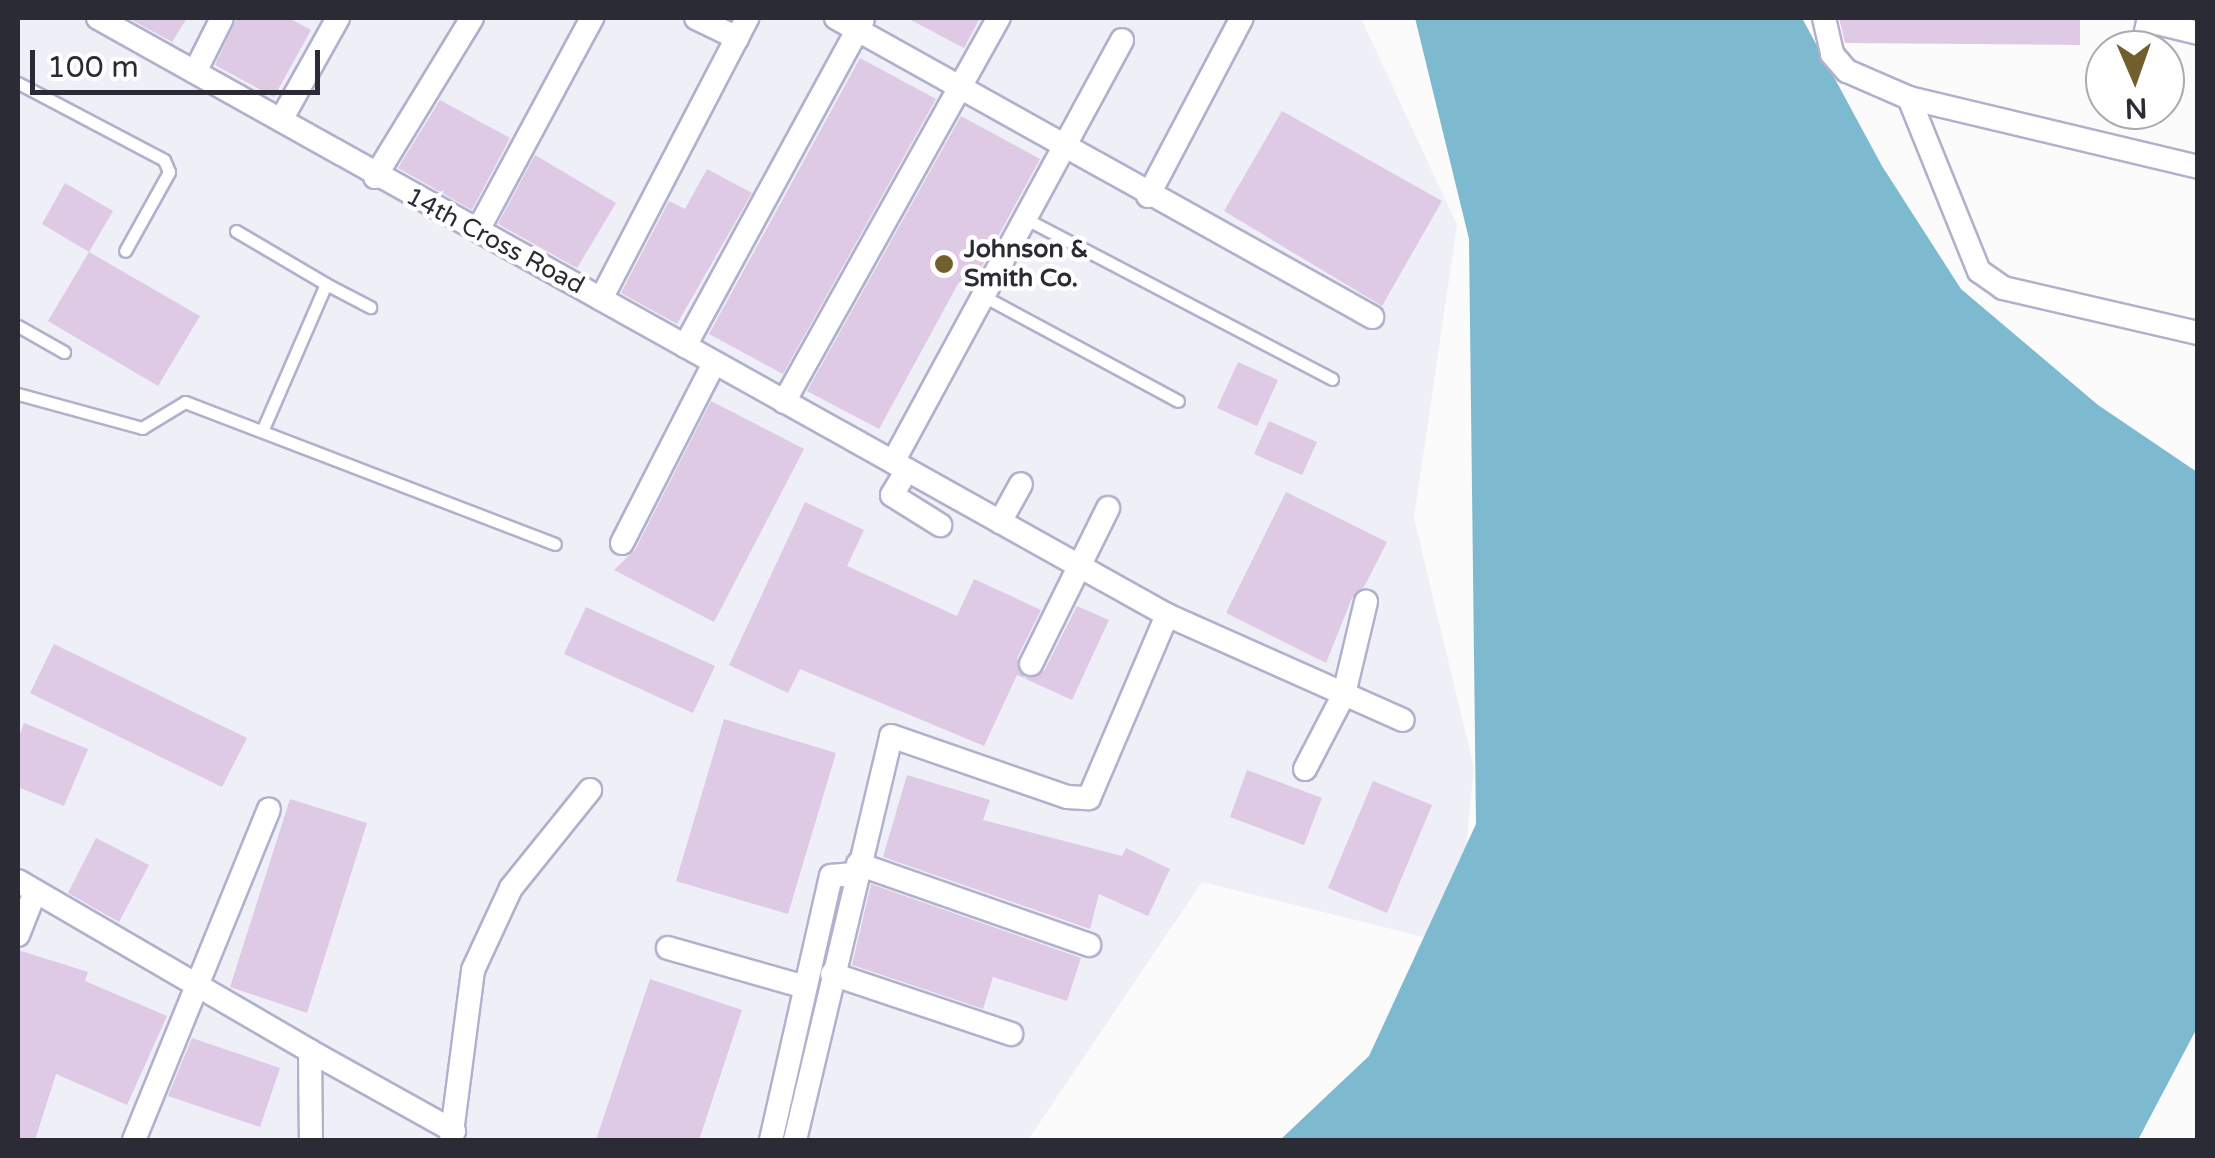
<!DOCTYPE html>
<html>
<head>
<meta charset="utf-8">
<style>
	body { margin:0 }
	#map { position:relative; width:2215px; height:1158px; overflow:hidden; background:#fbfbfb; font-family:"Varela Round",sans-serif }
	div>[style] { position:absolute }
	.built>* { inset:0; background:#efeff7 }
	.water>* { inset:0; background:#7dbacf }
	.building>* { inset:0; background:#decae4 }
	.roads { filter:drop-shadow(2px 0 #b1b0cd) drop-shadow(-2px 0 #b1b0cd) drop-shadow(0 2px #b1b0cd) drop-shadow(0 -2px #b1b0cd) }
	.service>* { height:11px; margin:-5.5px; padding:0 5.5px; transform-origin:5.5px; border-radius:5.5px; background:#fff }
	.minor>* { height:22px; margin:-11px; padding:0 11px; transform-origin:11px; border-radius:11px; background:#fff }
	.dots>* { width:28px; height:28px; translate:-50% -50%; box-sizing:border-box; border:5px solid #fff; border-radius:50% }
	span { translate:-50% -50%; white-space:nowrap; text-align:center; line-height:1.15; -webkit-text-stroke:9px #fff; paint-order:stroke }
	.street-label { font-size:25px; color:#2b2b36 }
	.poi-label { font-size:25px; color:#2b2b36; font-weight:700 }
	.left { translate:0 -50%; text-align:left }
	.frame { position:absolute; inset:0; border:20px solid #2b2b36; pointer-events:none }
	.north { position:absolute; left:2085px; top:30px; width:100px; height:100px; box-sizing:border-box; background:#fff; border:2px solid #aaaaaf; border-radius:50%; rotate:178deg; font-size:28px; font-weight:700; line-height:40px; text-align:center; color:#2b2b36 }
	.north::after { content:''; display:block; margin:auto; width:35px; height:45px; background:#715f2e; clip-path:polygon(50% 0,100% 100%,50% 72%,0 100%) }
	.scale { position:absolute; left:30px; top:50px; width:290px; height:45px; box-sizing:border-box; border:5px solid #2b2b36; border-top:0; padding-left:12px; font-size:30px; line-height:35px; white-space:nowrap; color:#2b2b36; -webkit-text-stroke:8px #fff; paint-order:stroke }
</style>
</head>
<body>
<div id="map">
	<div class="built">
		<div style="clip-path:polygon(18px 18px,1361px 18px,1457px 225px,1414px 518px,1474px 768px,1456px 945px,1202px 882px,1028px 1140px,18px 1140px)"></div>
	</div>
	<div class="water">
		<div style="clip-path:polygon(1415px 18px,1802px 18px,1882px 166px,1961px 289px,2098px 405px,2197px 472px,2197px 1028px,2138px 1140px,1280px 1140px,1369px 1056px,1476px 824px,1469px 239px)"></div>
	</div>
	<div class="building">
		<div style="clip-path:polygon(128px 18px,187px 18px,172px 42px)"></div>
		<div style="clip-path:polygon(237px 18px,289px 18px,311px 30px,274px 97px,215px 65px)"></div>
		<div style="clip-path:polygon(907px 18px,980px 18px,964px 48px)"></div>
		<div style="clip-path:polygon(1839px 18px,2080px 18px,2080px 45px,1845px 43px)"></div>
		<div style="clip-path:polygon(860px 58px,936px 99px,783px 374px,709px 334px)"></div>
		<div style="clip-path:polygon(440px 100px,510px 138px,472px 210px,398px 168px)"></div>
		<div style="clip-path:polygon(1282px 111px,1442px 201px,1382px 306px,1224px 211px)"></div>
		<div style="clip-path:polygon(961px 116px,1040px 159px,970px 288px,959px 282px,879px 429px,807px 391px)"></div>
		<div style="clip-path:polygon(535px 155px,616px 203px,577px 268px,498px 224px)"></div>
		<div style="clip-path:polygon(707px 169px,752px 193px,677px 324px,621px 293px,669px 201px,685px 209px)"></div>
		<div style="clip-path:polygon(65px 183px,113px 211px,89px 252px,42px 224px)"></div>
		<div style="clip-path:polygon(89px 252px,200px 316px,158px 386px,48px 321px)"></div>
		<div style="clip-path:polygon(1238px 362px,1278px 380px,1257px 426px,1217px 408px)"></div>
		<div style="clip-path:polygon(711px 401px,804px 449px,714px 622px,614px 570px,635px 550px)"></div>
		<div style="clip-path:polygon(1269px 421px,1317px 442px,1302px 475px,1254px 454px)"></div>
		<div style="clip-path:polygon(1286px 492px,1387px 542px,1364px 587px,1352px 598px,1326px 663px,1226px 613px)"></div>
		<div style="clip-path:polygon(805px 502px,864px 530px,847px 566px,957px 616px,974px 579px,1041px 610px,1017px 658px,1025px 678px,1044px 671px,1077px 606px,1109px 620px,1072px 700px,1017px 675px,984px 746px,800px 669px,788px 693px,729px 665px)"></div>
		<div style="clip-path:polygon(586px 607px,715px 666px,693px 713px,564px 654px)"></div>
		<div style="clip-path:polygon(54px 644px,247px 738px,222px 787px,30px 693px)"></div>
		<div style="clip-path:polygon(724px 719px,836px 753px,788px 914px,676px 881px)"></div>
		<div style="clip-path:polygon(24px 723px,88px 749px,64px 806px,18px 787px,18px 739px)"></div>
		<div style="clip-path:polygon(1247px 770px,1322px 798px,1304px 845px,1230px 817px)"></div>
		<div style="clip-path:polygon(907px 775px,990px 800px,983px 820px,1122px 856px,1126px 848px,1170px 869px,1148px 916px,1099px 894px,1090px 929px,883px 857px)"></div>
		<div style="clip-path:polygon(1373px 781px,1432px 805px,1387px 913px,1328px 888px)"></div>
		<div style="clip-path:polygon(290px 799px,367px 823px,307px 1013px,230px 987px)"></div>
		<div style="clip-path:polygon(96px 838px,149px 865px,119px 922px,68px 893px)"></div>
		<div style="clip-path:polygon(871px 884px,1081px 958px,1067px 1001px,993px 977px,983px 1009px,852px 965px)"></div>
		<div style="clip-path:polygon(18px 950px,88px 972px,85px 981px,167px 1016px,127px 1105px,56px 1074px,35px 1140px,18px 1140px)"></div>
		<div style="clip-path:polygon(650px 979px,742px 1010px,699px 1140px,596px 1140px)"></div>
		<div style="clip-path:polygon(192px 1038px,280px 1068px,260px 1127px,168px 1096px)"></div>
	</div>
	<div class="roads">
		<div class="service">
			<div style="left:18px;top:83px;width:165px;rotate:27.8deg"></div>
			<div style="left:164px;top:160px;width:13px;rotate:67deg"></div>
			<div style="left:169px;top:172px;width:90px;rotate:119.1deg"></div>
			<div style="left:1028px;top:220px;width:343px;rotate:27.6deg"></div>
			<div style="left:236px;top:231px;width:104px;rotate:30.5deg"></div>
			<div style="left:326px;top:284px;width:160px;rotate:113.5deg"></div>
			<div style="left:326px;top:284px;width:50px;rotate:27.6deg"></div>
			<div style="left:985px;top:297px;width:219px;rotate:28.3deg"></div>
			<div style="left:18px;top:326px;width:53px;rotate:29.5deg"></div>
			<div style="left:18px;top:394px;width:129px;rotate:15.3deg"></div>
			<div style="left:142px;top:428px;width:50px;rotate:-31.2deg"></div>
			<div style="left:185px;top:402px;width:396px;rotate:21deg"></div>
		</div>
		<div class="minor">
			<div style="left:98px;top:18px;width:1224px;rotate:29.18deg"></div>
			<div style="left:1167px;top:615px;width:258px;rotate:24deg"></div>
			<div style="left:696px;top:18px;width:46px;rotate:26deg"></div>
			<div style="left:836px;top:18px;width:614px;rotate:29.15deg"></div>
			<div style="left:1824px;top:18px;width:37px;rotate:77deg"></div>
			<div style="left:1832px;top:54px;width:23px;rotate:49deg"></div>
			<div style="left:1847px;top:71px;width:68px;rotate:23.5deg"></div>
			<div style="left:1909px;top:98px;width:187px;rotate:68deg"></div>
			<div style="left:1979px;top:271px;width:29px;rotate:35deg"></div>
			<div style="left:2003px;top:288px;width:200px;rotate:13deg"></div>
			<div style="left:2149px;top:21px;width:50px;rotate:13.8deg"></div>
			<div style="left:2142px;top:50px;width:33px;rotate:-78deg"></div>
			<div style="left:195px;top:72px;width:60px;rotate:-63.4deg"></div>
			<div style="left:1909px;top:98px;width:297px;rotate:13.4deg"></div>
			<div style="left:281px;top:120px;width:117px;rotate:-60.8deg"></div>
			<div style="left:375px;top:177px;width:186px;rotate:-58.6deg"></div>
			<div style="left:1148px;top:196px;width:201px;rotate:-62.2deg"></div>
			<div style="left:478px;top:230px;width:241px;rotate:-61.7deg"></div>
			<div style="left:601px;top:299px;width:317px;rotate:-62.5deg"></div>
			<div style="left:685px;top:346px;width:371px;rotate:-61.4deg"></div>
			<div style="left:784px;top:402px;width:440px;rotate:-60.8deg"></div>
			<div style="left:893px;top:462px;width:480px;rotate:-61.5deg"></div>
			<div style="left:907px;top:470px;width:29px;rotate:121deg"></div>
			<div style="left:892px;top:495px;width:57px;rotate:32deg"></div>
			<div style="left:1000px;top:522px;width:43px;rotate:-61.1deg"></div>
			<div style="left:622px;top:543px;width:202px;rotate:-62.9deg"></div>
			<div style="left:1031px;top:664px;width:174px;rotate:-63.7deg"></div>
			<div style="left:1305px;top:769px;width:85px;rotate:-62.5deg"></div>
			<div style="left:1344px;top:694px;width:95px;rotate:-76.6deg"></div>
			<div style="left:858px;top:864px;width:245px;rotate:19.3deg"></div>
			<div style="left:18px;top:881px;width:338px;rotate:30.2deg"></div>
			<div style="left:310px;top:1051px;width:89px;rotate:89.4deg"></div>
			<div style="left:18px;top:935px;width:46px;rotate:-68.4deg"></div>
			<div style="left:668px;top:948px;width:142px;rotate:15.9deg"></div>
			<div style="left:832px;top:974px;width:189px;rotate:18.5deg"></div>
			<div style="left:310px;top:1051px;width:165px;rotate:29.1deg"></div>
			<div style="left:134px;top:1140px;width:357px;rotate:-67.8deg"></div>
			<div style="left:451px;top:1140px;width:171px;rotate:-82.6deg"></div>
			<div style="left:473px;top:970px;width:90px;rotate:-65.1deg"></div>
			<div style="left:511px;top:888px;width:126px;rotate:-51.1deg"></div>
			<div style="left:771px;top:1140px;width:271px;rotate:-77.2deg"></div>
			<div style="left:831px;top:876px;width:25px;rotate:-5deg"></div>
			<div style="left:795px;top:1140px;width:415px;rotate:-76.6deg"></div>
			<div style="left:891px;top:736px;width:186px;rotate:19.1deg"></div>
			<div style="left:1067px;top:797px;width:22px;rotate:3deg"></div>
			<div style="left:1089px;top:798px;width:199px;rotate:-66.9deg"></div>
		</div>
	</div>
	<div class="dots">
		<div style="left:944px;top:264px;background:#715f2e"></div>
	</div>
	<div class="street-label">
		<span style="left:495px;top:241px;rotate:28deg">14th Cross Road</span>
	</div>
	<div class="poi-label">
		<span class="left" style="left:964px;top:264px">Johnson &amp;<br>Smith Co.</span>
	</div>
	<div class="frame"></div>
	<div class="north">N</div>
	<div class="scale">100 m</div>
</div>
</body>
</html>
